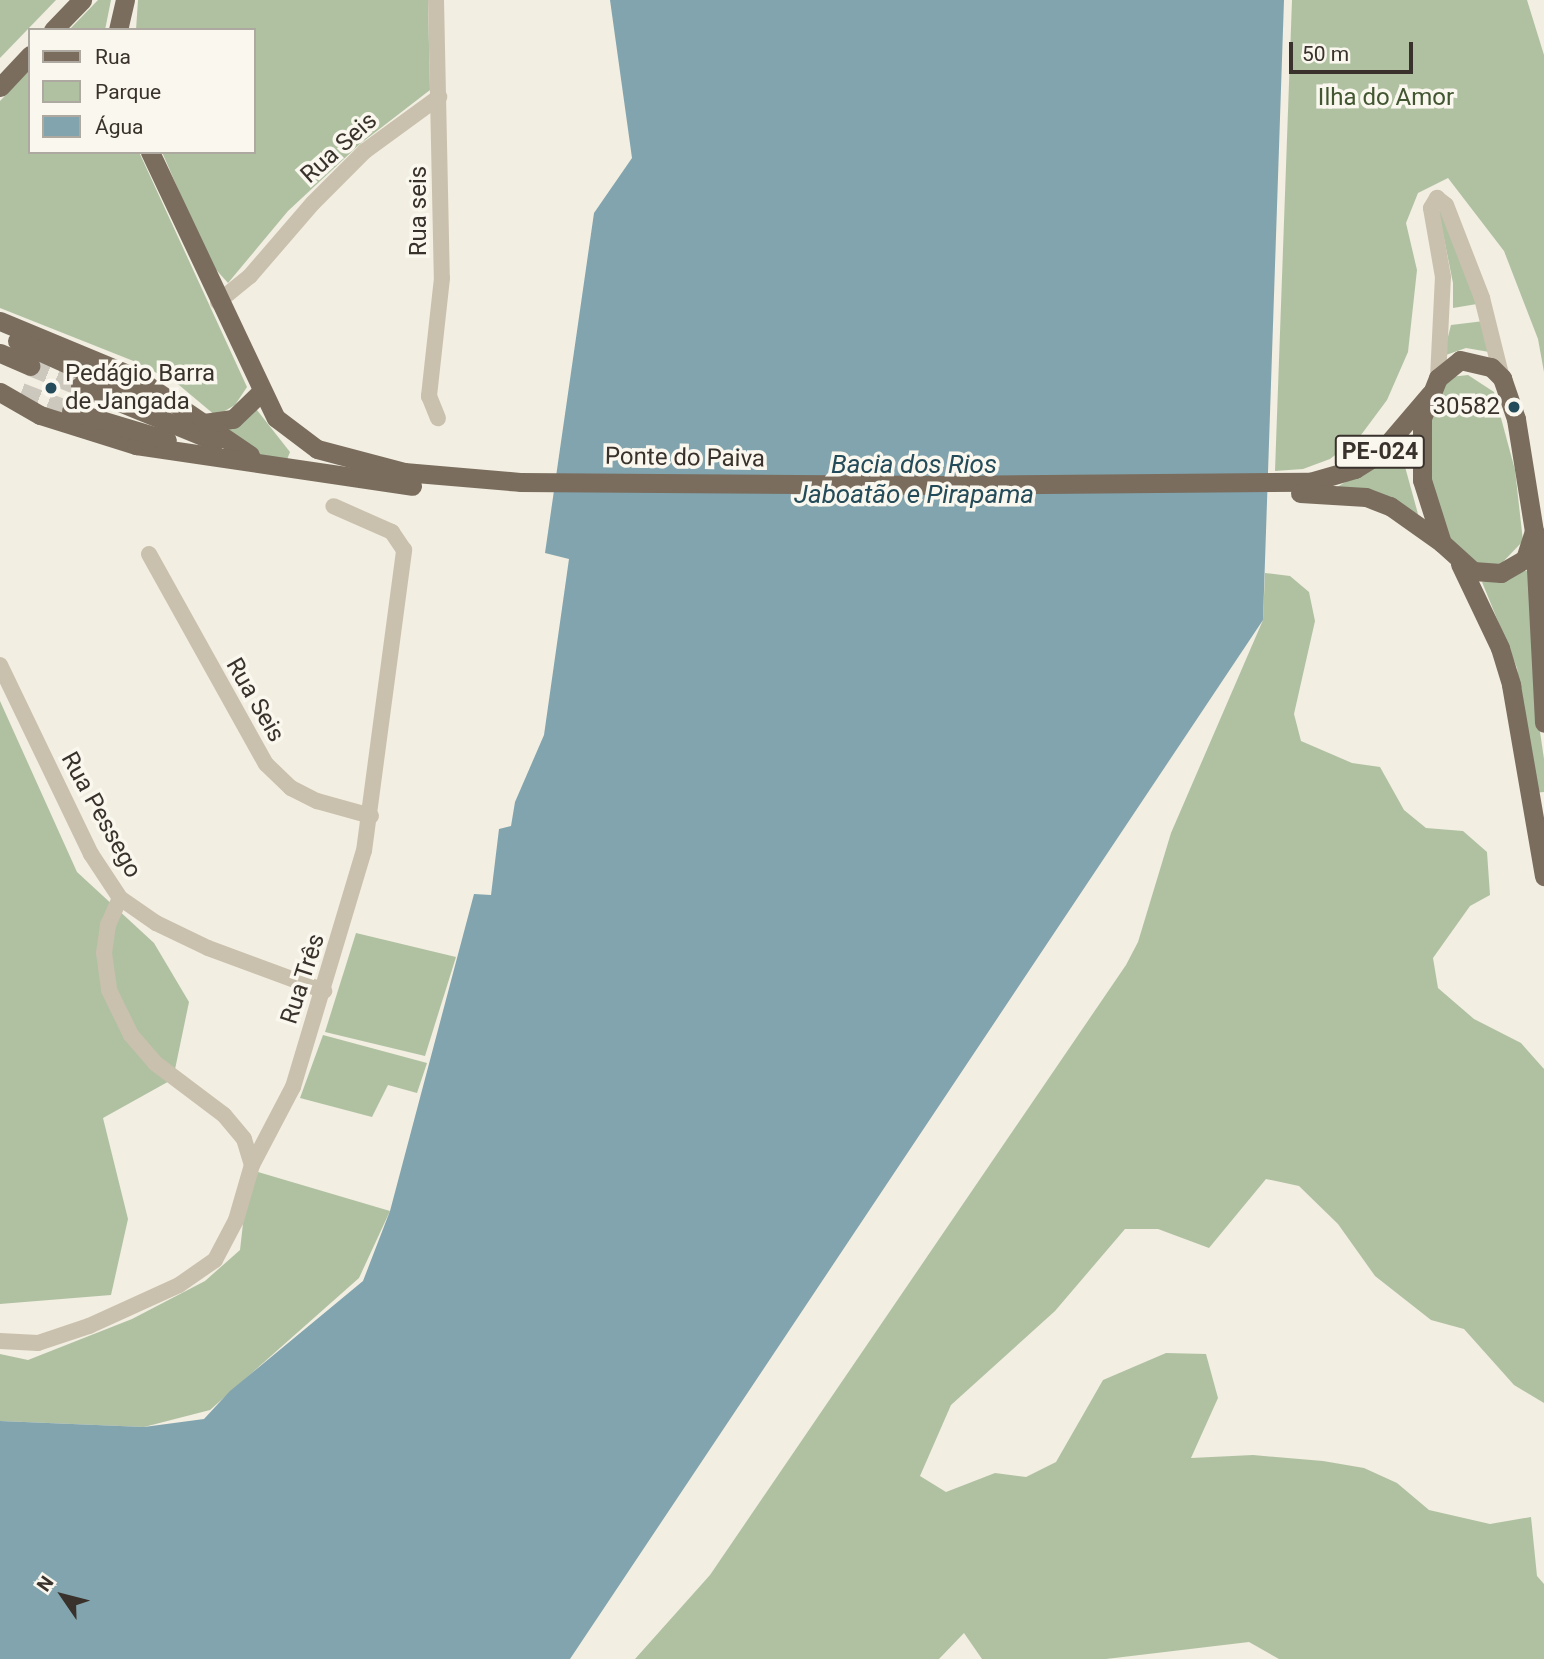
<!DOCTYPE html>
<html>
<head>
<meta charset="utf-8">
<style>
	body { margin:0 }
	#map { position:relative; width:1544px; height:1659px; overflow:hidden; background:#f2eee1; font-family:Roboto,sans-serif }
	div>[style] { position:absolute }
	.green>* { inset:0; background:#b0c1a2 }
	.water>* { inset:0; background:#82a4ae }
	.primary-tunnel>* { height:19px; margin-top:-9.5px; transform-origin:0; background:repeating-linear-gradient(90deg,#cdc8bd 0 19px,transparent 0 29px) }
	.minor>* { height:16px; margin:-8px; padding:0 8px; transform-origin:8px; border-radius:8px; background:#cac0ae }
	.primary>* { height:19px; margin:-9.5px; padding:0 9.5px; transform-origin:9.5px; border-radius:9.5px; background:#7a6d5e }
	.dots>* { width:19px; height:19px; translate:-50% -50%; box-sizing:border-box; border:4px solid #faf7ee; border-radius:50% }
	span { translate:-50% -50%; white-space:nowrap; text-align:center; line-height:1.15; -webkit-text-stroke:7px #faf7ee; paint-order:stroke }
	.shield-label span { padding:2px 5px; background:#faf7ee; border:2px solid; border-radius:5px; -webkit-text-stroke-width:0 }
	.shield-label { font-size:23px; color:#39322c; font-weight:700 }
	.park-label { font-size:24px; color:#415631 }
	.street-label { font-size:24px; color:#39322c }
	.poi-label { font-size:24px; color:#39322c }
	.left { translate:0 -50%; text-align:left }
	.right { translate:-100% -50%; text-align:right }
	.water-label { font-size:26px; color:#234b59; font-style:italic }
	.legend { position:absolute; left:28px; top:28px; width:228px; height:126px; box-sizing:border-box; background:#faf7ee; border:2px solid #ada8a0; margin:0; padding:9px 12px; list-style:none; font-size:21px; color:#39322c }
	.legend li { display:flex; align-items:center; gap:14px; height:35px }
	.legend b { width:35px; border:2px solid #ada8a0 }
	.north { position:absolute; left:28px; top:1561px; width:70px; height:70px; -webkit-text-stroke:5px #faf7ee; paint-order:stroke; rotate:305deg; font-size:19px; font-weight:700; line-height:28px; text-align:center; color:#39322c }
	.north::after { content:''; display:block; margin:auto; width:24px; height:32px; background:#39322c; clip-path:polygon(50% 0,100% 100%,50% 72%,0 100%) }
	.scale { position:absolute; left:1289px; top:42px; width:124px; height:32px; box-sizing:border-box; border:4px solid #39322c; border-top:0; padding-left:9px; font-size:21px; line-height:24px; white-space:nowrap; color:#39322c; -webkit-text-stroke:5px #faf7ee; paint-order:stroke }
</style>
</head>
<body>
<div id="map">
	<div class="green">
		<div style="clip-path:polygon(0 0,56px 0,0 58px)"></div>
		<div style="clip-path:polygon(98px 0,111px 0,105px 30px,69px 30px)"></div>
		<div style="clip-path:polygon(138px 0,428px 0,430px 90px,360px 144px,288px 211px,228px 283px,210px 263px,162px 152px,254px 152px,254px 30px,136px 30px)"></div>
		<div style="clip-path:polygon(1292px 0,1527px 0,1544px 55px,1544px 372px,1538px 339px,1504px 251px,1448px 178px,1418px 193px,1406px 223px,1417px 270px,1408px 352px,1387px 400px,1361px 435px,1330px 459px,1303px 469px,1275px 471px)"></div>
		<div style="clip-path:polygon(30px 70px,30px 152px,139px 152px,247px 387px,235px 405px,216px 416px,179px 385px,136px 362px,0 308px,0 101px)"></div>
		<div style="clip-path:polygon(1438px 209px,1444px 215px,1477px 304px,1453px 308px,1453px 283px)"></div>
		<div style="clip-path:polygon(1484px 321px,1495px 353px,1466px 348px,1443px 356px,1451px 325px)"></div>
		<div style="clip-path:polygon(1468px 375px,1494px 392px,1515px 470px,1523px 541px,1500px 565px,1476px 563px,1444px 534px,1419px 428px,1450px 377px)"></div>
		<div style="clip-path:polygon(253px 405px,290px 452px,286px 462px,269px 461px,221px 435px)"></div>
		<div style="clip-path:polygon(1410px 422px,1404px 463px,1418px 514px,1334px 489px,1378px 462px)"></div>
		<div style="clip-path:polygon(1529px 570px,1534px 691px,1544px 759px,1544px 792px,1533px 793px,1517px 668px,1482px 582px)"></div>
		<div style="clip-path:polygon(1265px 573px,1290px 576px,1309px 592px,1315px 621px,1294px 714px,1301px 741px,1352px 763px,1380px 767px,1404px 810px,1426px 828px,1463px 831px,1487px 852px,1490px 895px,1470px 906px,1433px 958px,1438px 988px,1474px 1019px,1521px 1043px,1544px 1069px,1544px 1403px,1514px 1385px,1464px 1329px,1431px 1320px,1375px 1276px,1338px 1224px,1299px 1186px,1266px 1179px,1209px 1248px,1158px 1229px,1125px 1229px,1055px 1311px,951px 1405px,920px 1476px,946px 1492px,995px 1473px,1026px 1477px,1056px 1462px,1103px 1380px,1166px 1353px,1206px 1354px,1218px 1398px,1191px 1458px,1253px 1455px,1323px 1461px,1364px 1468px,1397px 1483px,1429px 1510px,1490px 1524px,1531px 1517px,1537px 1576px,1544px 1584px,1544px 1659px,1279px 1659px,1249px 1642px,1106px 1659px,982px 1659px,964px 1633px,939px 1659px,635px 1659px,710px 1575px,1126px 965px,1138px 942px,1171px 833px,1263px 620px)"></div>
		<div style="clip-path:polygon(0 701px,77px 872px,154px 943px,189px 1002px,173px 1079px,103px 1118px,128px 1219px,111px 1295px,0 1304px)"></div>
		<div style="clip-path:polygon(356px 933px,456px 957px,425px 1056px,325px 1032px)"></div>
		<div style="clip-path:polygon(323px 1035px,427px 1063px,417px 1093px,388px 1085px,372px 1117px,300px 1098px)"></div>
		<div style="clip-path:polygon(258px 1172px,390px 1211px,359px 1278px,210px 1410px,144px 1427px,0 1421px,0 1354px,28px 1360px,132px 1319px,205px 1281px,240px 1250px,245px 1206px)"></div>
	</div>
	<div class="water">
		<div style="clip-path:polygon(610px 0,1284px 0,1263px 620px,570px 1659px,0 1659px,0 1421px,144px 1427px,204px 1419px,230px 1391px,363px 1281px,390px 1211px,474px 894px,491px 895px,499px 829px,511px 826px,515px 802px,544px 735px,569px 559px,545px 553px,594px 213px,632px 158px)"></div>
	</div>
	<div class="primary-tunnel">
		<div style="left:30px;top:366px;width:54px;rotate:21.8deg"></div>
		<div style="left:21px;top:392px;width:53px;rotate:20.8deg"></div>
	</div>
	<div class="minor">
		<div style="left:436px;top:0;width:278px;rotate:88.8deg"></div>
		<div style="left:442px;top:278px;width:119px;rotate:96.3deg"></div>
		<div style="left:429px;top:396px;width:24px;rotate:68deg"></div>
		<div style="left:218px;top:302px;width:41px;rotate:-39.1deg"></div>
		<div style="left:250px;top:276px;width:96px;rotate:-49.2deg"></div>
		<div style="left:313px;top:203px;width:74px;rotate:-45deg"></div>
		<div style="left:365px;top:151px;width:92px;rotate:-36.1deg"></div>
		<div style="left:1438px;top:378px;width:101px;rotate:-87.2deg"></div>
		<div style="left:1443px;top:277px;width:70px;rotate:-99.9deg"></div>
		<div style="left:1431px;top:208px;width:12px;rotate:-59deg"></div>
		<div style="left:1437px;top:198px;width:11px;rotate:38deg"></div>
		<div style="left:1446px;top:205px;width:100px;rotate:68.8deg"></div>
		<div style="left:1482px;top:298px;width:82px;rotate:76deg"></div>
		<div style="left:149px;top:554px;width:240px;rotate:60.9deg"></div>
		<div style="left:266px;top:764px;width:35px;rotate:44deg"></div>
		<div style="left:291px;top:788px;width:29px;rotate:27deg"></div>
		<div style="left:317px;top:801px;width:56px;rotate:15.5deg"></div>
		<div style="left:0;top:665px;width:210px;rotate:64.3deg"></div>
		<div style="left:91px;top:854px;width:53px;rotate:56.6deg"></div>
		<div style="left:120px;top:898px;width:44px;rotate:34.8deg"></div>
		<div style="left:156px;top:923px;width:58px;rotate:25.7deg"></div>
		<div style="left:208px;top:948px;width:124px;rotate:20.3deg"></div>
		<div style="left:120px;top:898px;width:30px;rotate:114deg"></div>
		<div style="left:108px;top:925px;width:28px;rotate:98deg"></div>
		<div style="left:104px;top:953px;width:37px;rotate:82deg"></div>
		<div style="left:109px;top:990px;width:50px;rotate:63.9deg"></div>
		<div style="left:131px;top:1035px;width:37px;rotate:49deg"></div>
		<div style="left:155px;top:1063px;width:86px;rotate:37deg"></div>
		<div style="left:224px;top:1115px;width:31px;rotate:50deg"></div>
		<div style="left:244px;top:1139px;width:27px;rotate:73deg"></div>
		<div style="left:0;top:1341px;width:38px;rotate:3deg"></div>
		<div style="left:38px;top:1343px;width:54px;rotate:-18.4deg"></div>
		<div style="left:89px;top:1326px;width:99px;rotate:-24.5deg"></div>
		<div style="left:179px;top:1285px;width:44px;rotate:-34.8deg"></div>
		<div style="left:215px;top:1260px;width:45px;rotate:-62.3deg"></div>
		<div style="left:236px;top:1220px;width:57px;rotate:-73.8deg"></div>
		<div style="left:252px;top:1165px;width:88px;rotate:-62.3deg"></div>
		<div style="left:293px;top:1087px;width:246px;rotate:-73.3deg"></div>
		<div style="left:364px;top:851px;width:304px;rotate:-82.4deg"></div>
		<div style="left:404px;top:550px;width:22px;rotate:-124deg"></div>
		<div style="left:392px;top:532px;width:64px;rotate:-156.2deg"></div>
	</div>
	<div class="primary">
		<div style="left:53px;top:30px;width:42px;rotate:-46deg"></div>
		<div style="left:118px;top:30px;width:31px;rotate:-77deg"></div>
		<div style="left:0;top:87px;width:44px;rotate:-46.8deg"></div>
		<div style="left:150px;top:152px;width:294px;rotate:64.7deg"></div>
		<div style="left:276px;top:418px;width:51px;rotate:37.1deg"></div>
		<div style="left:317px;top:449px;width:90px;rotate:14.8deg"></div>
		<div style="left:404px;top:472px;width:116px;rotate:4.9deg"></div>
		<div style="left:520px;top:482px;width:420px;rotate:0.4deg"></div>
		<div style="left:940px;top:485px;width:370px;rotate:-0.5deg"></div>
		<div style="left:1310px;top:482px;width:47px;rotate:-16.1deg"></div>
		<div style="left:1355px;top:469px;width:28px;rotate:-32deg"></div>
		<div style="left:1379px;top:454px;width:79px;rotate:-49.6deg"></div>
		<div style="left:0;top:321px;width:148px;rotate:22.6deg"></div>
		<div style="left:137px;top:378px;width:137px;rotate:34.3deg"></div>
		<div style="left:17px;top:341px;width:155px;rotate:24.4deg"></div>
		<div style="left:0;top:353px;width:33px;rotate:23deg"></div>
		<div style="left:80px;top:386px;width:146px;rotate:22.2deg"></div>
		<div style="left:0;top:392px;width:46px;rotate:29.9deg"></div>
		<div style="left:40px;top:415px;width:101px;rotate:17.4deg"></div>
		<div style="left:136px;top:445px;width:279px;rotate:8.4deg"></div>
		<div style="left:71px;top:411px;width:100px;rotate:16.8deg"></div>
		<div style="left:204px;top:423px;width:29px;rotate:-8deg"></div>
		<div style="left:233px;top:419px;width:39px;rotate:-44deg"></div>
		<div style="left:1300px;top:493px;width:66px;rotate:3.5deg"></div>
		<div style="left:1366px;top:497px;width:26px;rotate:21deg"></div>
		<div style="left:1390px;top:506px;width:64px;rotate:35.4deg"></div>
		<div style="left:1534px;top:531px;width:29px;rotate:108deg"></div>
		<div style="left:1525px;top:559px;width:28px;rotate:150deg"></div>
		<div style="left:1501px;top:573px;width:28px;rotate:-176deg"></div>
		<div style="left:1473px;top:571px;width:42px;rotate:-137.9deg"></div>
		<div style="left:1442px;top:543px;width:66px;rotate:-107.6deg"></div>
		<div style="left:1422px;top:480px;width:62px;rotate:-90deg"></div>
		<div style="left:1422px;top:418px;width:43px;rotate:-68.2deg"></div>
		<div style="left:1438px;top:378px;width:28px;rotate:-39deg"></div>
		<div style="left:1460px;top:360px;width:32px;rotate:13deg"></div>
		<div style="left:1491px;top:367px;width:16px;rotate:45deg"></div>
		<div style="left:1502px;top:378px;width:43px;rotate:71.1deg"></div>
		<div style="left:1516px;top:419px;width:113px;rotate:80.9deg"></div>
		<div style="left:1534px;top:531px;width:192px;rotate:87deg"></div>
		<div style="left:1460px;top:564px;width:93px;rotate:64.5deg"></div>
		<div style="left:1500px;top:648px;width:39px;rotate:73deg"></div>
		<div style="left:1511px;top:685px;width:194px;rotate:80.2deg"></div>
	</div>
	<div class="dots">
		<div style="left:51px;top:388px;background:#234b59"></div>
		<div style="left:1514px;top:407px;background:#234b59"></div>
	</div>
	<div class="shield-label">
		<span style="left:1380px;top:452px">PE-024</span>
	</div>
	<div class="park-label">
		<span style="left:1386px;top:98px">Ilha do Amor</span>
	</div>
	<div class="street-label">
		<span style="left:339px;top:148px;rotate:-42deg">Rua Seis</span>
		<span style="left:419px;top:211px;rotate:-90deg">Rua seis</span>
		<span style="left:685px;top:458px;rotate:1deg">Ponte do Paiva</span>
		<span style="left:255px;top:700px;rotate:60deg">Rua Seis</span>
		<span style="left:101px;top:815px;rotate:61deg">Rua Pessego</span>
		<span style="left:303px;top:979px;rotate:-72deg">Rua Três</span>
	</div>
	<div class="poi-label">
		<span class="left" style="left:65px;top:388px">Pedágio Barra<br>de Jangada</span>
		<span class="right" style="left:1500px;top:407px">30582</span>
	</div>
	<div class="water-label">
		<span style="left:914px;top:480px">Bacia dos Rios<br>Jaboatão e Pirapama</span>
	</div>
	<ul class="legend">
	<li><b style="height:9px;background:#7a6d5e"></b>Rua</li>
	<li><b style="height:19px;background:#b0c1a2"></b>Parque</li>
	<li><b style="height:19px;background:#82a4ae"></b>Água</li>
	</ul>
	<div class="north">N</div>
	<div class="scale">50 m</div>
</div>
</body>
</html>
